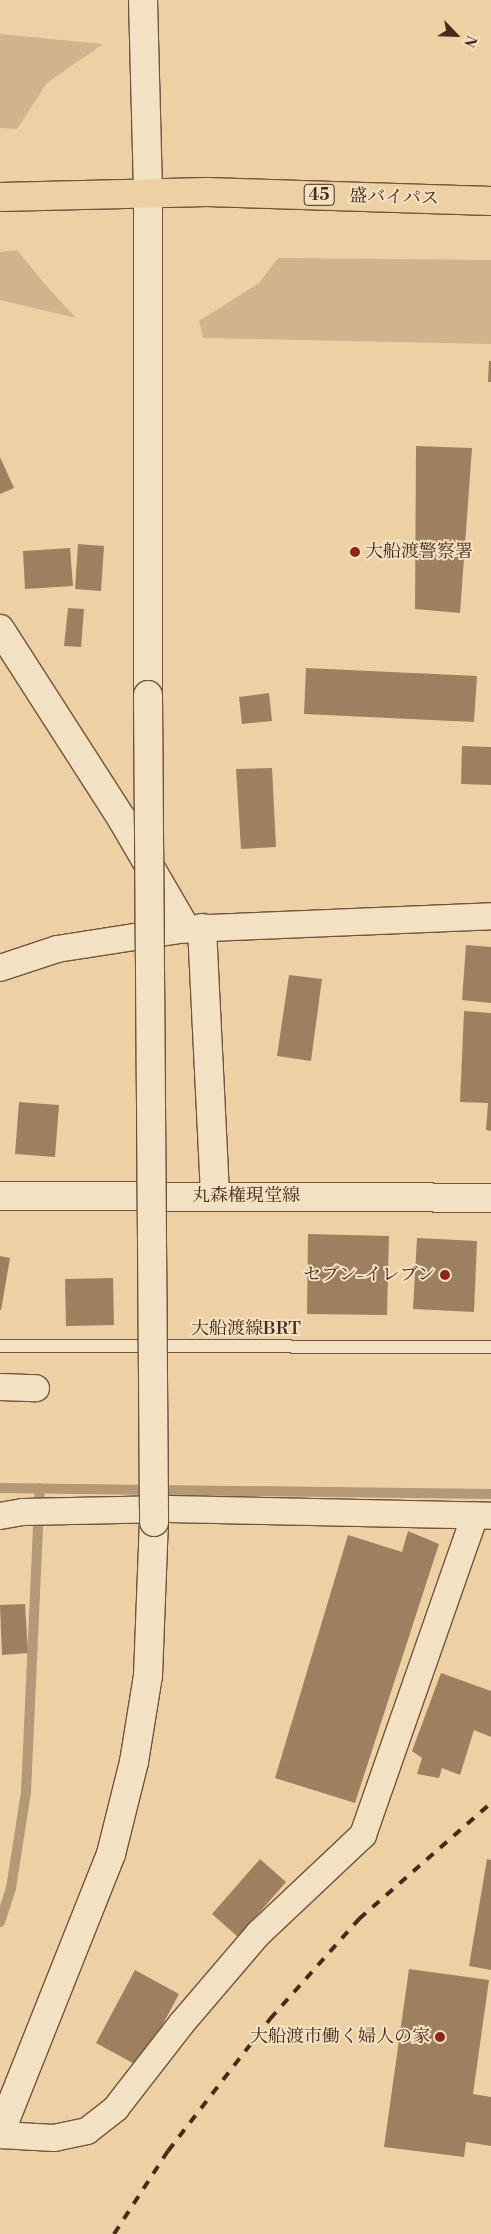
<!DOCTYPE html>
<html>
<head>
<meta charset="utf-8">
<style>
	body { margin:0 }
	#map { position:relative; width:491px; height:2234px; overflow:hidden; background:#edd1a5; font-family:"Libre Bodoni","Noto Serif JP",serif }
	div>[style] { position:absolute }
	.green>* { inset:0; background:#d1b48d }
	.stream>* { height:10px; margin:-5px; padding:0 5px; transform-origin:5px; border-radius:5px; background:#b59875 }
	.building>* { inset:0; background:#9e8061 }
	.roads { filter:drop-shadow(1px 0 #72533b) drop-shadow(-1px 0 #72533b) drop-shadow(0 1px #72533b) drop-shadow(0 -1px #72533b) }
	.service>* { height:12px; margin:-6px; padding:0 6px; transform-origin:6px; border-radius:6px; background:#f3e1c4 }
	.minor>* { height:26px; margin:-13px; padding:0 13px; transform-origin:13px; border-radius:13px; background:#f3e1c4 }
	.tertiary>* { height:28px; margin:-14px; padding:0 14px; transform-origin:14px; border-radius:14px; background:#f3e1c4 }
	.secondary>* { height:28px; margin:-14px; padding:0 14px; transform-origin:14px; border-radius:14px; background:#f3e1c4 }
	.trunk>* { height:28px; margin:-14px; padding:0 14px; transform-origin:14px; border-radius:14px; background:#edd1a5 }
	.rail>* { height:4px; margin-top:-2px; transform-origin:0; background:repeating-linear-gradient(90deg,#492918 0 9px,transparent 0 18px) }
	.bridges { filter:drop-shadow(1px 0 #72533b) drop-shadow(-1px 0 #72533b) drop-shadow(0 1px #72533b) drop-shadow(0 -1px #72533b) }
	.tertiary-bridge>* { height:28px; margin:-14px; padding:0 14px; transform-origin:14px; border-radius:14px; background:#f3e1c4 }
	.dots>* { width:14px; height:14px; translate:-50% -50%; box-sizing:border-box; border:2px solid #f3e1c4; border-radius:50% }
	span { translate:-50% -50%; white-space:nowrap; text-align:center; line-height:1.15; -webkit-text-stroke:4px #f3e1c4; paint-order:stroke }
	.shield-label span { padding:1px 4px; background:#f3e1c4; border:1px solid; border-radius:4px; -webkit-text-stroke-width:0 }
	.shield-label { font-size:16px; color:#492918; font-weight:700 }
	.street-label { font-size:18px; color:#492918 }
	.poi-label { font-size:18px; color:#492918 }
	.left { translate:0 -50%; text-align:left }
	.right { translate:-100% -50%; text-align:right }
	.north { position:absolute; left:431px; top:10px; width:50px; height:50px; -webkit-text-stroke:4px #f3e1c4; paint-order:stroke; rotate:114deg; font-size:14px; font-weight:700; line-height:20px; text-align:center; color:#492918 }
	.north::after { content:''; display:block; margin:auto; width:18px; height:22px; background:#492918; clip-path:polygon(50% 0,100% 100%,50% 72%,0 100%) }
</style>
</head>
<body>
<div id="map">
	<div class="green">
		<div style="clip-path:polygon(0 34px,103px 44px,47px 83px,17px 129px,0 128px)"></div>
		<div style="clip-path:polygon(17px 250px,50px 290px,76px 318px,0 300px,0 252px)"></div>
		<div style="clip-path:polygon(278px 258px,491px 260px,491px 344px,203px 338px,199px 321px,259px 283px)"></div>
	</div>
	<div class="stream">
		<div style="left:0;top:1488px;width:491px;rotate:0.7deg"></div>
		<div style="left:0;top:1922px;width:36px;rotate:-72deg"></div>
		<div style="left:11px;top:1888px;width:97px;rotate:-81.1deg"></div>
		<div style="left:26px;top:1792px;width:304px;rotate:-87.4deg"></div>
	</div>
	<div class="building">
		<div style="clip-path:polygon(489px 361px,491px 361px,491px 382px,488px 382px)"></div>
		<div style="clip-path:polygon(416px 446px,472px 448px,460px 613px,415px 609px)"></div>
		<div style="clip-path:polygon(0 457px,14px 488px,0 494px)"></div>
		<div style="clip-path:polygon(78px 544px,104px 546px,101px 591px,75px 589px)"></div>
		<div style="clip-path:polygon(70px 548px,73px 586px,25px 589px,23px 551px)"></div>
		<div style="clip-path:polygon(68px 608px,84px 609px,81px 647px,64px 646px)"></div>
		<div style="clip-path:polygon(306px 668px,477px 676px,474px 722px,304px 714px)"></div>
		<div style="clip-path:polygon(269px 693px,272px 721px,242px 724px,239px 697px)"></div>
		<div style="clip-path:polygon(462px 746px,491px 747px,491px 785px,461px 784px)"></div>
		<div style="clip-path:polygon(272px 768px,276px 847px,241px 849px,236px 769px)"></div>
		<div style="clip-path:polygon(466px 945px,491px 947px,491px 1003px,462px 1000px)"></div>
		<div style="clip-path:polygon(289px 975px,322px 979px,311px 1061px,277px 1056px)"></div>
		<div style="clip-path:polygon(464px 1011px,491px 1013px,491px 1131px,486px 1130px,488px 1103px,460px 1102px)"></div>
		<div style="clip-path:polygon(19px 1102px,59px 1105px,55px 1157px,15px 1154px)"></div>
		<div style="clip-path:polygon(308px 1234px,389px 1236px,387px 1315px,307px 1314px)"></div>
		<div style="clip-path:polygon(417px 1238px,477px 1241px,474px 1312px,413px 1309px)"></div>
		<div style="clip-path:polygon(0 1256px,10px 1258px,1px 1310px,0 1310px)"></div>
		<div style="clip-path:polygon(113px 1278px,114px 1325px,66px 1326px,65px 1279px)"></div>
		<div style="clip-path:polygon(408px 1531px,439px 1544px,355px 1803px,275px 1778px,348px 1535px,402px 1552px)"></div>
		<div style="clip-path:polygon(25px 1604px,28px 1653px,2px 1655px,0 1605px)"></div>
		<div style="clip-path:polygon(441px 1673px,491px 1691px,491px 1737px,474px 1730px,460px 1775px,442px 1768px,439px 1778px,417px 1774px,422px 1758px,412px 1751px)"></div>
		<div style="clip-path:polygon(260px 1859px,286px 1882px,238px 1937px,212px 1914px)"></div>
		<div style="clip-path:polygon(487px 1859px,491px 1860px,491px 1970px,469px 1966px)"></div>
		<div style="clip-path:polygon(409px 1969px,489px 1980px,473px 2094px,491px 2097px,491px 2146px,466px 2142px,464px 2157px,384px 2147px)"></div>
		<div style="clip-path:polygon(135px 1970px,179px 1994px,140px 2067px,96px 2043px)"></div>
	</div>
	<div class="roads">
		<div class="service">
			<div style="left:0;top:1346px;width:491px;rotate:0.1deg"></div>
		</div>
		<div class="minor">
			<div style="left:0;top:968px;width:60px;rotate:-18.4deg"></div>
			<div style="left:57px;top:949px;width:131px;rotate:-8.8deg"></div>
			<div style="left:186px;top:929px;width:305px;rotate:-2.4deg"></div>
			<div style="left:0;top:1387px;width:36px;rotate:2deg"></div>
			<div style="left:0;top:1516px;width:23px;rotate:-10deg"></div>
			<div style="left:23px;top:1512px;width:146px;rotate:-1.2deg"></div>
			<div style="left:169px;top:1509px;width:322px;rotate:1.2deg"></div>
			<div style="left:0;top:2135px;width:54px;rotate:3.2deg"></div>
			<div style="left:54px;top:2138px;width:34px;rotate:-12deg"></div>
			<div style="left:87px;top:2131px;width:37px;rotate:-38deg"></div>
			<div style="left:116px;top:2108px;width:108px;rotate:-52.2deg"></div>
			<div style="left:182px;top:2023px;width:118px;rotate:-49.5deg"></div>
			<div style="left:259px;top:1933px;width:143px;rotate:-43.3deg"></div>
			<div style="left:363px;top:1835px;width:338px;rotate:-70.7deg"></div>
		</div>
		<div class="tertiary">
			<div style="left:143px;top:0;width:194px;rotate:88.5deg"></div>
			<div style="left:148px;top:194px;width:501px;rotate:90deg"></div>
			<div style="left:0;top:629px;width:226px;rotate:57.3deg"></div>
			<div style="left:122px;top:819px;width:127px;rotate:59.8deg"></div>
			<div style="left:202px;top:928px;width:268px;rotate:87.2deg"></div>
			<div style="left:0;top:2133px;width:300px;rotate:-68.3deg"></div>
			<div style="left:111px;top:1854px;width:95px;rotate:-76deg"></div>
			<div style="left:134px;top:1762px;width:87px;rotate:-80.8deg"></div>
			<div style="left:148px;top:1676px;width:154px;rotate:-87.8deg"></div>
		</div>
		<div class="secondary">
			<div style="left:0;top:1196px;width:491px;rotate:0.2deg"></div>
		</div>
		<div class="trunk">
			<div style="left:0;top:197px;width:207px;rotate:-1.4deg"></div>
			<div style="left:207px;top:192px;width:284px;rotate:1.8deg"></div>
		</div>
	</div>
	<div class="rail">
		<div style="left:114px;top:2234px;width:99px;rotate:-57deg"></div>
		<div style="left:168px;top:2151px;width:167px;rotate:-52.3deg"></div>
		<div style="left:270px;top:2019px;width:134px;rotate:-48.3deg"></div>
		<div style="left:359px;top:1919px;width:176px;rotate:-41.3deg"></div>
	</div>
	<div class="bridges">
		<div class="tertiary-bridge">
			<div style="left:148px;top:695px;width:827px;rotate:89.58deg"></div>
		</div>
	</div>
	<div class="dots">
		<div style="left:355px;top:552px;background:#8f2418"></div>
		<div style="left:445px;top:1275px;background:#8f2418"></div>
		<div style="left:440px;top:2037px;background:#8f2418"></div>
	</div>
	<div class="shield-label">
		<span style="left:319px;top:195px">45</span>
	</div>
	<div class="street-label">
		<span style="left:394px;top:198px;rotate:2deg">盛バイパス</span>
		<span style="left:246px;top:1196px">丸森権現堂線</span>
		<span style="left:246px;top:1329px">大船渡線BRT</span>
	</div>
	<div class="poi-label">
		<span class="left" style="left:365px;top:552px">大船渡警察署</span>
		<span class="right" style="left:435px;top:1275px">セブン-イレブン</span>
		<span class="right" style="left:430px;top:2037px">大船渡市働く婦人の家</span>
	</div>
	<div class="north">N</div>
</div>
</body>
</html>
